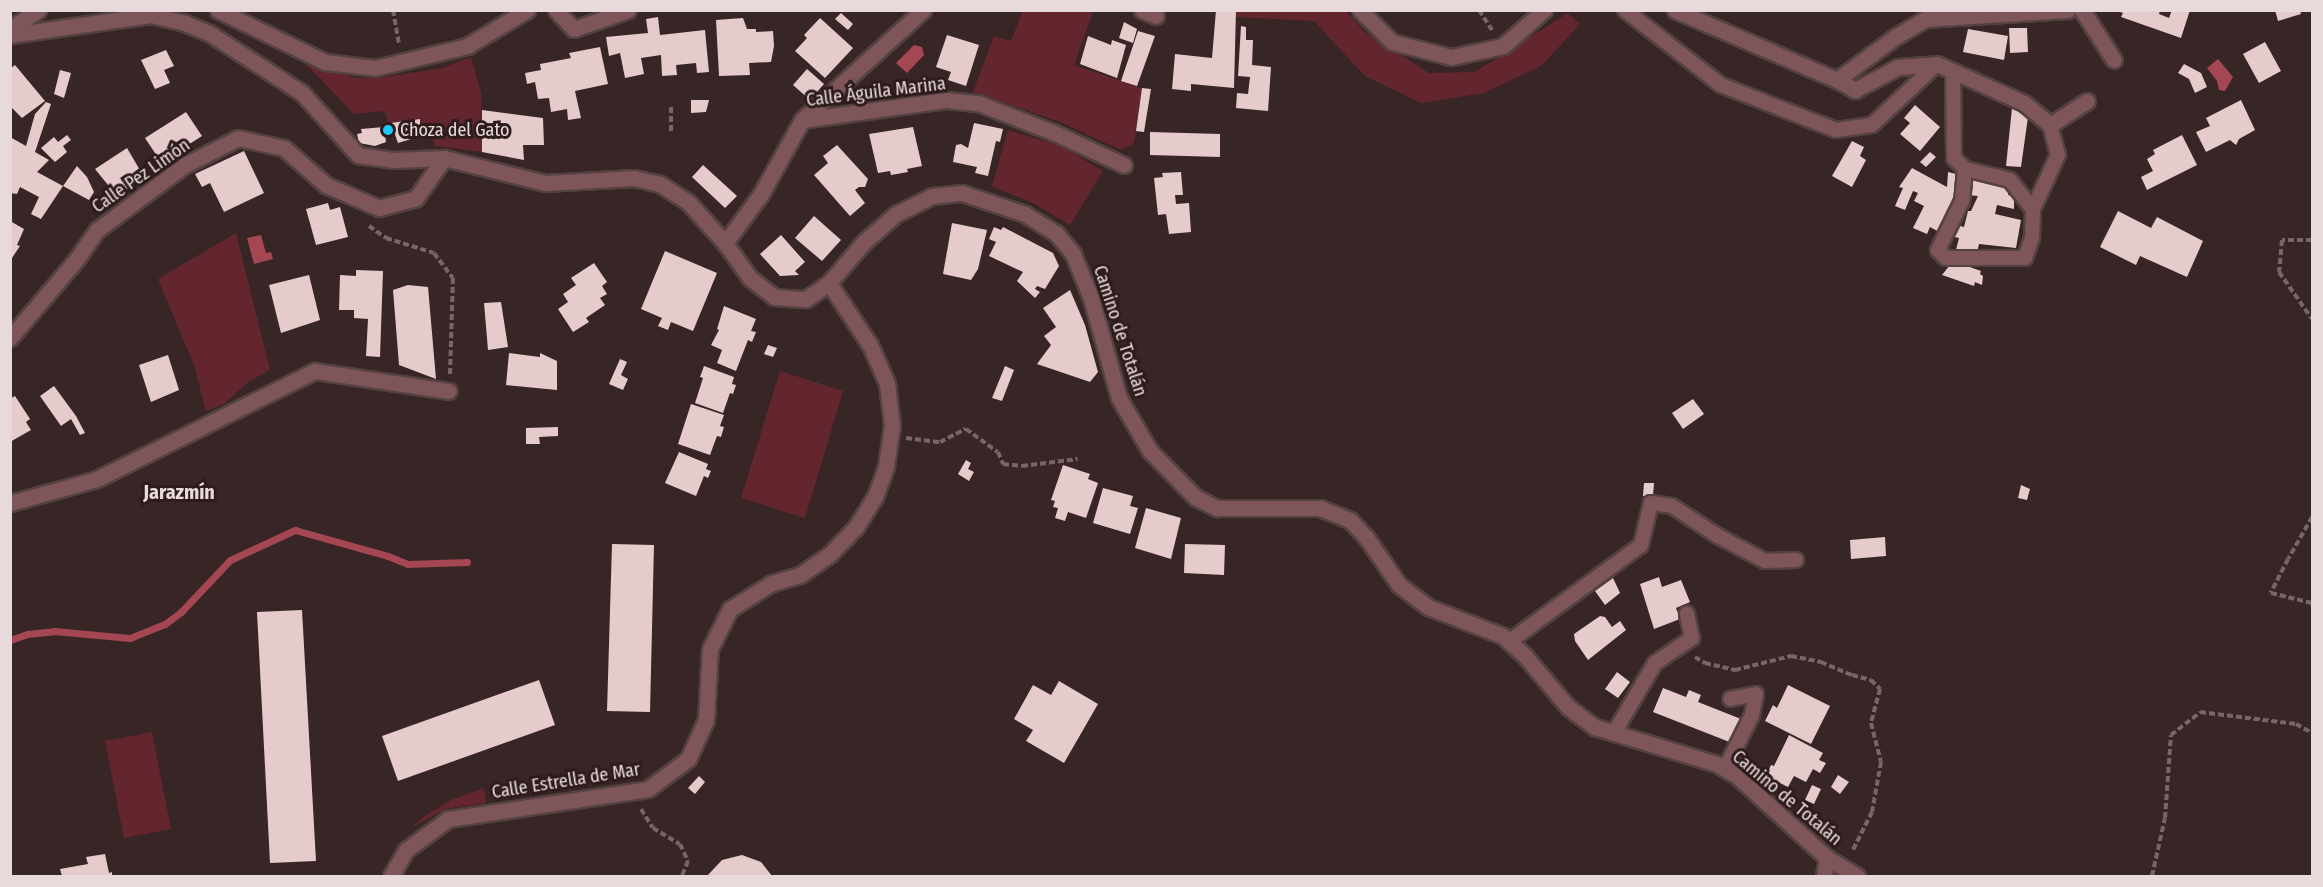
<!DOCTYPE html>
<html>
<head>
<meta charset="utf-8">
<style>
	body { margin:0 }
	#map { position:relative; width:2323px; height:887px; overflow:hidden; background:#382526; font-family:"Fira Sans Condensed",sans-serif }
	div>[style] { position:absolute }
	.green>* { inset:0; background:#64262e }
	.water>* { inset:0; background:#a44752 }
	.stream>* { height:7px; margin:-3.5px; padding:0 3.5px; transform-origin:3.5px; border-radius:3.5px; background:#a44752 }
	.building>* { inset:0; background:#e6cbcd }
	.path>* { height:4px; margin-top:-2px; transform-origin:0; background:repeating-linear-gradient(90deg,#776667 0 6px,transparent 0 9px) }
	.roads { filter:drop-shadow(2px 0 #544243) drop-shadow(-2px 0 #544243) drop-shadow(0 2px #544243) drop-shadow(0 -2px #544243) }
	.service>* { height:14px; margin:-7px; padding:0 7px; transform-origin:7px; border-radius:7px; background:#7e5558 }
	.minor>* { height:15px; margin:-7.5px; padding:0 7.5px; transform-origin:7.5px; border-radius:7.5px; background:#7e5558 }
	.dots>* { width:16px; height:16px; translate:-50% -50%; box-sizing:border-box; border:3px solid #2e1b1c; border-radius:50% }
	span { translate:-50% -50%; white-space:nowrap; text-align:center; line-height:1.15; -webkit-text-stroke:6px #2e1b1c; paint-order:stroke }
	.street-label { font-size:18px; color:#e8dadb }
	.poi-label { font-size:18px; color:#e8dadb }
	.left { translate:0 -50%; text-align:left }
	.neighbourhood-label { font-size:20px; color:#e8dadb; font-weight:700 }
	.frame { position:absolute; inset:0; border:12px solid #e8dadb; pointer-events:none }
</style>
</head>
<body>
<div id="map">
	<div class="green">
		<div style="clip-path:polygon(1023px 10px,1093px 11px,1074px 65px,1142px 88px,1134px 143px,1121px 150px,1058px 121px,973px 92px,994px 36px,1011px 41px)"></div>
		<div style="clip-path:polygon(1236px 11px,1346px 11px,1365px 32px,1429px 73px,1475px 72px,1568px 13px,1580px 24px,1541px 66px,1484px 93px,1421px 103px,1365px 76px,1314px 21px,1236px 17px)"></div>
		<div style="clip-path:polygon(471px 57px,481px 93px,482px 152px,434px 146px,433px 129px,420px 130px,419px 119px,388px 124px,385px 111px,354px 114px,305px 63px,356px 78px,379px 78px,443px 68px)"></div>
		<div style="clip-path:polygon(1008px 130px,1061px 146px,1103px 171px,1070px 225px,1035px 204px,992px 186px)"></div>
		<div style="clip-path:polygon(236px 233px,270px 370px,248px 382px,224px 404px,206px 411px,194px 365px,158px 279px)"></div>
		<div style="clip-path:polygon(780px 371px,843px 391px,805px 518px,741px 498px)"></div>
		<div style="clip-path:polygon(152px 732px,171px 829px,124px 838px,105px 741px)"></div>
		<div style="clip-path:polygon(484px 788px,486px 803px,446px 809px,412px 827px,423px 817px,451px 800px)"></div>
	</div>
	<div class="water">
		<div style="clip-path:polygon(914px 45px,922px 47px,924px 55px,907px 73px,896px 63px)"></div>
		<div style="clip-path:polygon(2218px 59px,2233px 77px,2225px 91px,2219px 90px,2217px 81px,2207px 68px)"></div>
		<div style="clip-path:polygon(261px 235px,266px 253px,271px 252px,273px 259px,254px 264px,247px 238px)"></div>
	</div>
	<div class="stream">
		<div style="left:10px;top:640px;width:18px;rotate:-19deg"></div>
		<div style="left:27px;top:634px;width:27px;rotate:-6deg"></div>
		<div style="left:54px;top:631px;width:76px;rotate:5.3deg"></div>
		<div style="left:130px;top:638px;width:38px;rotate:-22deg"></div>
		<div style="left:165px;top:624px;width:20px;rotate:-37deg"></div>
		<div style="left:181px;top:612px;width:71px;rotate:-46.7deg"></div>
		<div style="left:230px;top:560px;width:72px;rotate:-24.8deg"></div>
		<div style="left:295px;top:530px;width:97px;rotate:15.6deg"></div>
		<div style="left:388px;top:556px;width:22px;rotate:22deg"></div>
		<div style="left:408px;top:564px;width:59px;rotate:-1.9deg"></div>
	</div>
	<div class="building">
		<div style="clip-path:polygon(1216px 10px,1236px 10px,1234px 88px,1191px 84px,1191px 91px,1172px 89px,1175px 54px,1212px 58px)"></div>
		<div style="clip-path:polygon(2160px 10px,2159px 14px,2169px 18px,2172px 10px,2190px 10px,2181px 38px,2121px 17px,2123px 13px,2117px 11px)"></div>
		<div style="clip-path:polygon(2275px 10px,2300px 10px,2301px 14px,2278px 21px)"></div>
		<div style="clip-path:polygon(841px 13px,853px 24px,848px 30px,835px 19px)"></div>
		<div style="clip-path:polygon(658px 17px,660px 35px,705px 30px,709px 72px,697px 73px,696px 63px,676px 65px,677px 75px,662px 76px,661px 55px,641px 58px,644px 74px,625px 78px,620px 53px,609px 56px,606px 37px,648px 33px,646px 19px)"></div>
		<div style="clip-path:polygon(743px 18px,747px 29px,756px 29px,756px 32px,773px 31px,774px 46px,771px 62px,749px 63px,750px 75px,719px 76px,716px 20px)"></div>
		<div style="clip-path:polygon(820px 18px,853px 48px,825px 78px,795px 51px,807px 38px,804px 35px)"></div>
		<div style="clip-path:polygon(1124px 22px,1137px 29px,1133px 43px,1119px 38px)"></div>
		<div style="clip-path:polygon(1241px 26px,1246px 27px,1246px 40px,1253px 40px,1252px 65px,1271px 67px,1268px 111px,1236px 108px,1237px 93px,1248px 94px,1250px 77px,1238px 76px)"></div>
		<div style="clip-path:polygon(2009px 28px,2027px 28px,2028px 52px,2010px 53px)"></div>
		<div style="clip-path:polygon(1968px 29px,2008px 36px,2004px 60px,1963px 52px)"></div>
		<div style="clip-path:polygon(1138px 31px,1155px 36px,1137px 86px,1121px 81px)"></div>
		<div style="clip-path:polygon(947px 35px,979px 45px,966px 86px,948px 80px,951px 72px,936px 67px)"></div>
		<div style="clip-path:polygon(1088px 36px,1111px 45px,1112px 40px,1126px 45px,1117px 78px,1080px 64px)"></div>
		<div style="clip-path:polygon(2265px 42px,2281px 71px,2259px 83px,2243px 54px)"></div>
		<div style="clip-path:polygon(600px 47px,608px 84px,575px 91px,581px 118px,568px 120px,567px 109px,551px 112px,549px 98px,538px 99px,535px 82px,527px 84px,525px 73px,541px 70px,540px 64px,571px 58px,569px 53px)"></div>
		<div style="clip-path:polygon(166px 50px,174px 66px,164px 70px,170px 83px,155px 89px,141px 60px)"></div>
		<div style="clip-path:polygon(2184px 64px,2201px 73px,2207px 87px,2195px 93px,2189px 79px,2178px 73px)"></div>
		<div style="clip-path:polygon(15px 65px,45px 101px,22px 118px,10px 106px,10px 69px)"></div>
		<div style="clip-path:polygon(807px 69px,824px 84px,810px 100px,793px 85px)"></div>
		<div style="clip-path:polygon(60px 70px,71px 73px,64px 98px,54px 94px)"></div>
		<div style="clip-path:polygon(927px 80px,928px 91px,905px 95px,904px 83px)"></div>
		<div style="clip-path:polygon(1142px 88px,1151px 89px,1144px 132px,1136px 131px)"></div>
		<div style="clip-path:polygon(691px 100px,709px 100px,706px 112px,691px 113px)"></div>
		<div style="clip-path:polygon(2241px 100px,2255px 130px,2239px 139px,2236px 145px,2230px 140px,2206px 152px,2196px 132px,2210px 126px,2206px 118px)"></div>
		<div style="clip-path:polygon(46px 102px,51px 104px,35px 152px,49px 160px,37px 172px,63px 186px,41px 219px,31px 214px,39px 197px,20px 187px,17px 194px,10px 193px,10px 137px,26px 146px,35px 114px)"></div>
		<div style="clip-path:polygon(1915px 105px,1940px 127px,1920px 151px,1900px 134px,1910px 123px,1904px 118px)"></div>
		<div style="clip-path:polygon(2012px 108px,2028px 117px,2021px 167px,2006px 166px)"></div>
		<div style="clip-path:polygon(482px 110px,543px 118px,544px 145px,523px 145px,524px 160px,482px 152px)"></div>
		<div style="clip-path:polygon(186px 112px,202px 136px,161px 162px,145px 138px)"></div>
		<div style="clip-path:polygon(420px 119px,420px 130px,433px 128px,433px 137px,414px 138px,398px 143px,391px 123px)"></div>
		<div style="clip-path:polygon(974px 123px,1003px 129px,1000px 142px,996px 141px,988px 176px,975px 173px,977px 167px,953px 162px,956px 145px,961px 144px,968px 148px)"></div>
		<div style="clip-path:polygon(384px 127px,386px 142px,375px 146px,359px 143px,357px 134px,362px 133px,361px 129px)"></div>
		<div style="clip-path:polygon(913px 127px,922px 166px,907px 169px,908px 172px,891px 175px,890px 171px,878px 173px,869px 134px)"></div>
		<div style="clip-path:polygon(1150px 132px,1220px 134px,1220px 157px,1150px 155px)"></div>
		<div style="clip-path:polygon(67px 135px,71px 140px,63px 146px,67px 152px,55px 162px,41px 148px,54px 137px,58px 142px)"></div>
		<div style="clip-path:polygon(2182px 135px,2197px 165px,2147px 190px,2141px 177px,2153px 171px,2147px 159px,2155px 154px,2153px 150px)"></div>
		<div style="clip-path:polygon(1852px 141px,1864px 147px,1860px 156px,1866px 160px,1852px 187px,1832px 176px)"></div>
		<div style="clip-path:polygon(837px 145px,868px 179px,865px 187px,859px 187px,855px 190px,865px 203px,850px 216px,814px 175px,828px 163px,823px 156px)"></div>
		<div style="clip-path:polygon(127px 148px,144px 177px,117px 196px,95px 169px)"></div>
		<div style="clip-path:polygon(244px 151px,264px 193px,224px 212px,210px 183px,202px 187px,195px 174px)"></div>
		<div style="clip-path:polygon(1930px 152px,1936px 157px,1926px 167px,1920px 162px)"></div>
		<div style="clip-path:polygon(703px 165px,737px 196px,725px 208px,692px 177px)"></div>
		<div style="clip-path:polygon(77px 166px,87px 177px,94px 192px,89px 200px,63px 186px)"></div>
		<div style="clip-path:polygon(1912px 168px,1947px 187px,1948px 172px,1960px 175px,1958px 198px,1941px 233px,1930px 227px,1927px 234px,1913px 228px,1924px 206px,1914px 201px,1918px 193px,1913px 191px,1905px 210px,1895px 206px,1903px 188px,1899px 187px)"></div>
		<div style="clip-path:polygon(1181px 172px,1183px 195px,1175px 195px,1176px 204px,1189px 203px,1191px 232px,1169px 234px,1166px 214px,1158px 215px,1154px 178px,1163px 177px,1162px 173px)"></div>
		<div style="clip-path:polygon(1969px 177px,2008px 185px,2008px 195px,2014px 196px,2014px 209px,1997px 205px,1995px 214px,2021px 220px,2016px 248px,1979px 244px,1977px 253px,1955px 254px,1959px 238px,1950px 236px,1953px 224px,1964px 227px,1968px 211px,1971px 211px,1978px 196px,1967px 195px)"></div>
		<div style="clip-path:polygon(328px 203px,330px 210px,340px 207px,348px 237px,316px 245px,306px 209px)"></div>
		<div style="clip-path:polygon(2118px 211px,2151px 228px,2157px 217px,2203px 241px,2187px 277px,2140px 256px,2136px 265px,2100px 247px)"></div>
		<div style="clip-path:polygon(814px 216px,841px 240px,822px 261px,795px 238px)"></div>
		<div style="clip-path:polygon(10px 221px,24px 229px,17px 245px,20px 246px,10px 261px)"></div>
		<div style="clip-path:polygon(952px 223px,987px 230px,978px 269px,971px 280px,943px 274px)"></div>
		<div style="clip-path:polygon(994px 227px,1001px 230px,1003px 227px,1053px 253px,1059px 266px,1045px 289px,1037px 286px,1035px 289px,1040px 292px,1035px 298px,1017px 281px,1023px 272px,989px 256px,996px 242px,989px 239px)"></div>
		<div style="clip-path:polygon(781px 235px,805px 262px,795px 271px,799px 275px,780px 276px,760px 254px)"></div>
		<div style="clip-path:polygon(665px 251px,717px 273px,693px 331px,671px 322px,668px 330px,658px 326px,662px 318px,641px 309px)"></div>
		<div style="clip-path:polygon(1953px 261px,1981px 271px,1980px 274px,1983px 276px,1982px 285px,1975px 282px,1974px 286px,1942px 275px)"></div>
		<div style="clip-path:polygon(594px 263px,607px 282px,602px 286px,607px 294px,600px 298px,605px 305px,586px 318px,589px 322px,573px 332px,558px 309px,568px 302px,563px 294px,576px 285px,571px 278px)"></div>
		<div style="clip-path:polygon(356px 270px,383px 271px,380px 357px,366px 356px,368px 319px,354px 318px,354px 310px,339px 310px,340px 275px,356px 276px)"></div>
		<div style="clip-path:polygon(309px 275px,320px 320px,281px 333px,269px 285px)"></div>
		<div style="clip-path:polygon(408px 285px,428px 287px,436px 379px,399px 365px,393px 290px)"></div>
		<div style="clip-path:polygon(1070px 290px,1085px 325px,1098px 372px,1090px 382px,1037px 364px,1051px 345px,1044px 336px,1056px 327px,1043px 308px)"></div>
		<div style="clip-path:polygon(501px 302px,508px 347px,488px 350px,484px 303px)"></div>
		<div style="clip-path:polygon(724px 306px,756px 319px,751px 331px,756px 332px,752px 342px,748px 340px,736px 371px,717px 363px,722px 350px,711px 345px,719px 330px,717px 329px)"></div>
		<div style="clip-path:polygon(768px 345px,777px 348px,773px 357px,764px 354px)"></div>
		<div style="clip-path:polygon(509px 353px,540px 357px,540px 353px,557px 361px,557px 390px,506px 385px)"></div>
		<div style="clip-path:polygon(168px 355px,179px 390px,151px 402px,139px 365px)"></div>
		<div style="clip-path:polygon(620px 359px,627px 362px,621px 375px,628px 379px,623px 390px,609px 384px)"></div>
		<div style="clip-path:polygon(704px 366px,734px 377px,732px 384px,736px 385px,733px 394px,730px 393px,723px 413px,695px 403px,703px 378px,700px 377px)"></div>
		<div style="clip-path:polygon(1005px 366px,1014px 370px,1002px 401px,992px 398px)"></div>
		<div style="clip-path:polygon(54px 386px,76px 416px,85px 433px,80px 435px,71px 419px,61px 426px,40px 396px)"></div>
		<div style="clip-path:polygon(15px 396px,30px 419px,26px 422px,31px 430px,10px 442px,10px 399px)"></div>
		<div style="clip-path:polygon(1693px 399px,1704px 414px,1683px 429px,1672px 413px)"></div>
		<div style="clip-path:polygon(691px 404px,724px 415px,720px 426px,724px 427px,721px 437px,717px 436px,710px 455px,678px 444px)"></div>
		<div style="clip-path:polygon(558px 427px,558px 436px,539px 437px,540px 444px,526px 444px,526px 428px)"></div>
		<div style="clip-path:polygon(679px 452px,708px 464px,706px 469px,711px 471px,708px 478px,704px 476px,696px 496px,665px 483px)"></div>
		<div style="clip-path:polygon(966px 460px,971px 463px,968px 469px,974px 472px,969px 481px,958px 474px)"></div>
		<div style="clip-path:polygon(1063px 465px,1090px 474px,1088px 479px,1098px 483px,1086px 518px,1068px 512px,1065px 521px,1055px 518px,1058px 508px,1053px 507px,1055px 501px,1051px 500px)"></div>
		<div style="clip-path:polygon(1644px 483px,1654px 483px,1653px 496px,1643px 496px)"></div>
		<div style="clip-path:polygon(2021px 485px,2030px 489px,2027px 500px,2018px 498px)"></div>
		<div style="clip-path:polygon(1103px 488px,1133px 496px,1130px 506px,1138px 508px,1130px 534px,1093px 523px)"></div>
		<div style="clip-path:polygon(1146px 508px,1181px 518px,1171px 559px,1135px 548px)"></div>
		<div style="clip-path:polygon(1885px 537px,1886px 556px,1851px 559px,1850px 540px)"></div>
		<div style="clip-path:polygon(612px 544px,654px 545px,650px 712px,607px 711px)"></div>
		<div style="clip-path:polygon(1185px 544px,1225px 545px,1224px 575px,1184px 573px)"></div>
		<div style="clip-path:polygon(1659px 577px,1662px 587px,1681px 580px,1690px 602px,1676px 608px,1680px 619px,1654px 629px,1640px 584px)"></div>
		<div style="clip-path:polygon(1613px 578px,1620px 593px,1605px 605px,1595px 591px)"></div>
		<div style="clip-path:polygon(302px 610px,316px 861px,270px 863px,257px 612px)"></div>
		<div style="clip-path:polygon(1600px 616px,1605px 617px,1612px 627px,1620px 621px,1626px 630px,1588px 660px,1575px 641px,1574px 634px)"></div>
		<div style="clip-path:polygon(1617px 672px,1630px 682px,1618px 698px,1605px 689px)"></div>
		<div style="clip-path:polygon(539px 680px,555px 725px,398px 781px,382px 736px)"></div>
		<div style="clip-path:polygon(1059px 681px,1098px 704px,1064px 763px,1026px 741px,1033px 730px,1014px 719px,1033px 685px,1051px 695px)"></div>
		<div style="clip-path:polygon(1788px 685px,1830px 706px,1811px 744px,1765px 721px,1773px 705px,1777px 708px)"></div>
		<div style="clip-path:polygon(1663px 688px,1686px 697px,1689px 690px,1701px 695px,1698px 702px,1741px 719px,1732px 743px,1653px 712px)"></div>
		<div style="clip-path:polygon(1789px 735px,1823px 753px,1819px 760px,1826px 763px,1820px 773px,1813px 769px,1806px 782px,1794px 776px,1788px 787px,1766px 776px,1771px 765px,1774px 766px)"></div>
		<div style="clip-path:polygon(1838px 775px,1849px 782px,1840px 794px,1831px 787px)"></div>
		<div style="clip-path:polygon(699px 776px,705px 782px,695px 794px,688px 788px)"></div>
		<div style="clip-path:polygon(1812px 785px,1821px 789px,1814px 804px,1805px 800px)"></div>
		<div style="clip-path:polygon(105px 854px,109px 873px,112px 872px,112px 876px,62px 876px,60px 869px,88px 864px,86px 857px)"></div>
		<div style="clip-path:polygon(742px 855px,761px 862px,772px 876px,707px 876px,722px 860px)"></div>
	</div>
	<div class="path">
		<div style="left:393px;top:10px;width:36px;rotate:80deg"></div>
		<div style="left:1479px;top:10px;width:24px;rotate:57deg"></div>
		<div style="left:671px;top:131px;width:24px;rotate:-90deg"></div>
		<div style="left:369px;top:226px;width:21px;rotate:35deg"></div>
		<div style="left:386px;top:238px;width:50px;rotate:17.4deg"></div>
		<div style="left:434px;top:253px;width:31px;rotate:53deg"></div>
		<div style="left:453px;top:278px;width:97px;rotate:91.8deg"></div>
		<div style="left:2312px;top:240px;width:30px;rotate:180deg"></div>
		<div style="left:2282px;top:240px;width:32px;rotate:95deg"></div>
		<div style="left:2279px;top:272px;width:57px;rotate:54.9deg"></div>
		<div style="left:906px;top:438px;width:34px;rotate:7deg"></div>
		<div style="left:940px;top:442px;width:29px;rotate:-27deg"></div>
		<div style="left:966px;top:429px;width:39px;rotate:36deg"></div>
		<div style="left:998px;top:452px;width:13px;rotate:67deg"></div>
		<div style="left:1003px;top:464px;width:19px;rotate:6deg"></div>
		<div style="left:1022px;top:466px;width:56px;rotate:-7.1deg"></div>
		<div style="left:2312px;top:517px;width:48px;rotate:119.7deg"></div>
		<div style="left:2288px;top:559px;width:38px;rotate:117deg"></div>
		<div style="left:2271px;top:593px;width:42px;rotate:13.7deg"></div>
		<div style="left:1695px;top:657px;width:12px;rotate:31deg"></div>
		<div style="left:1705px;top:663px;width:31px;rotate:13deg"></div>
		<div style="left:1735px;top:670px;width:58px;rotate:-14deg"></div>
		<div style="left:1791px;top:656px;width:31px;rotate:11deg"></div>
		<div style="left:1821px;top:662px;width:34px;rotate:23deg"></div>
		<div style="left:1852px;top:675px;width:20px;rotate:15deg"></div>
		<div style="left:1871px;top:680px;width:13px;rotate:45deg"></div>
		<div style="left:1880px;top:689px;width:35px;rotate:105deg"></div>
		<div style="left:1871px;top:723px;width:40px;rotate:75.6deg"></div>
		<div style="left:1881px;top:762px;width:51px;rotate:100.2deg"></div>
		<div style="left:1872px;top:812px;width:45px;rotate:116.6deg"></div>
		<div style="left:641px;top:809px;width:22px;rotate:58deg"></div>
		<div style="left:653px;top:828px;width:31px;rotate:31deg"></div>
		<div style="left:680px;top:844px;width:19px;rotate:65deg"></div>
		<div style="left:688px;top:861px;width:16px;rotate:112deg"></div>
		<div style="left:2152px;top:876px;width:59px;rotate:-77.4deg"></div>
		<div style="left:2165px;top:818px;width:83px;rotate:-85.9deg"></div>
		<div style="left:2171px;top:735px;width:37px;rotate:-38deg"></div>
		<div style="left:2200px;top:712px;width:97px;rotate:7.1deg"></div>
		<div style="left:2296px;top:724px;width:18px;rotate:29deg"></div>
	</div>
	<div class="roads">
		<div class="service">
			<div style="left:1625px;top:10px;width:122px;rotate:38deg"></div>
			<div style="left:1721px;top:85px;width:123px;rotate:21.4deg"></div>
			<div style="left:1836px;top:130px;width:36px;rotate:-8deg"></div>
			<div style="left:1872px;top:125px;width:89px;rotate:-43.2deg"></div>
			<div style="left:1953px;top:72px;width:86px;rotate:89.3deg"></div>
			<div style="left:1954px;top:158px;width:16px;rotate:45deg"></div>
			<div style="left:1965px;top:169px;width:32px;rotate:95deg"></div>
			<div style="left:1962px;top:201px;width:55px;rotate:116.1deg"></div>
			<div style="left:1938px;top:250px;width:11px;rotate:45deg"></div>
			<div style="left:1946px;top:258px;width:79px"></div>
			<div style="left:2025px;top:258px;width:21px;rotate:-71deg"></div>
			<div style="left:2032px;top:238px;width:29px;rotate:-88deg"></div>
			<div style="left:1965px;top:169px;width:46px;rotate:13.7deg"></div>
			<div style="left:2010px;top:180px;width:37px;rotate:52deg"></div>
			<div style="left:2033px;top:209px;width:60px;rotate:-65.2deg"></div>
			<div style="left:2058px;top:155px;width:31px;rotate:-105deg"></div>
			<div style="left:1510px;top:641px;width:162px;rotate:-36.2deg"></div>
			<div style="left:1641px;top:545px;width:43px;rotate:-76.6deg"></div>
			<div style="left:1651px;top:503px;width:21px;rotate:8deg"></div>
			<div style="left:1672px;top:506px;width:55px;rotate:33.1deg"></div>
			<div style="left:1718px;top:536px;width:53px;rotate:28deg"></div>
			<div style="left:1765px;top:561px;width:31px;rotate:-2deg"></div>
			<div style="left:1614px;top:733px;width:81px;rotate:-59.6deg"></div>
			<div style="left:1655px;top:663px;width:45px;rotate:-34deg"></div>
			<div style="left:1692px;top:638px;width:25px;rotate:-102deg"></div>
			<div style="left:1725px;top:769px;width:60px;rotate:-63.4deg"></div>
			<div style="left:1752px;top:715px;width:21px;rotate:-79deg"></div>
			<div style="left:1756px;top:694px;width:26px;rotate:169deg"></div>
		</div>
		<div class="minor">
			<div style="left:218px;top:10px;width:119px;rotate:25.9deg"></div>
			<div style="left:325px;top:62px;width:50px;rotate:6.8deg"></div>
			<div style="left:375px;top:68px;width:95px;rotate:-13.4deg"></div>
			<div style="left:467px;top:46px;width:70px;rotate:-31deg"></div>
			<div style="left:556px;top:10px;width:26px;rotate:47deg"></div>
			<div style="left:574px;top:29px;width:57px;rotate:-19.4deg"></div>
			<div style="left:1142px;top:10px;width:15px;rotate:23deg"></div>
			<div style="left:1360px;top:10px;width:45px;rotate:45deg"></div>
			<div style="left:1392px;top:42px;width:61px;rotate:14.3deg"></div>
			<div style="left:1451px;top:57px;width:53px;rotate:-11.9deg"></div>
			<div style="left:1503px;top:46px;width:55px;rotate:-41.3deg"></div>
			<div style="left:1675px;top:10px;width:176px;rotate:23.4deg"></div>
			<div style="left:1837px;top:80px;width:72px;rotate:-36.6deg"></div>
			<div style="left:1895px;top:37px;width:35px;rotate:-31deg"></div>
			<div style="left:1925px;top:19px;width:143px;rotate:-3.6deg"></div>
			<div style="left:2082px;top:10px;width:59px;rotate:57.4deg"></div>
			<div style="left:10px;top:29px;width:34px;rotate:-34deg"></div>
			<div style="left:10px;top:35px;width:142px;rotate:-8.1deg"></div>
			<div style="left:151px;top:15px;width:35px;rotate:13deg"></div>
			<div style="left:185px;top:23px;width:26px;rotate:23deg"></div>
			<div style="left:209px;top:33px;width:111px;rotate:32.8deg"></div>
			<div style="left:302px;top:93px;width:84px;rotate:47.9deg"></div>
			<div style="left:358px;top:155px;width:35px;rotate:8deg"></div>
			<div style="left:393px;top:160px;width:51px;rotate:-2.2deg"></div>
			<div style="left:444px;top:158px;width:104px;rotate:13.9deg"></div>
			<div style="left:545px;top:183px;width:89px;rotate:-3.2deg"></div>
			<div style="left:634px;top:178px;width:27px;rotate:13deg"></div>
			<div style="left:660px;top:184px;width:35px;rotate:33deg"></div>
			<div style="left:689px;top:203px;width:54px;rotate:48deg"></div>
			<div style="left:725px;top:243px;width:43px;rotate:54.5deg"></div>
			<div style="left:750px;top:278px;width:31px;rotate:38deg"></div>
			<div style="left:774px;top:297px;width:32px;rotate:4deg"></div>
			<div style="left:806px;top:299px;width:28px;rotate:-35deg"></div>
			<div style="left:829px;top:283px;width:54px;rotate:-49.5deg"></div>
			<div style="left:864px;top:242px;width:43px;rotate:-41.2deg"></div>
			<div style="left:896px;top:214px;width:40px;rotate:-26.6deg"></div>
			<div style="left:932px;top:196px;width:30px;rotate:-6deg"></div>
			<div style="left:962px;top:193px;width:66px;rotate:18.4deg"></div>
			<div style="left:1025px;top:214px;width:36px;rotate:32deg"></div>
			<div style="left:1056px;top:233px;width:27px;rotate:51deg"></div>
			<div style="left:1073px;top:254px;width:48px;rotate:67.8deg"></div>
			<div style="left:1091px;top:298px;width:104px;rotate:74.4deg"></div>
			<div style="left:1119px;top:398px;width:61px;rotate:59.7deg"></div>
			<div style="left:1150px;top:451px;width:64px;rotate:45.6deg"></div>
			<div style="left:1195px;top:497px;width:25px;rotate:27deg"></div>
			<div style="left:1217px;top:508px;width:103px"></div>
			<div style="left:1320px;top:508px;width:32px;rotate:22deg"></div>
			<div style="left:1350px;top:520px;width:23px;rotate:47deg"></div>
			<div style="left:1366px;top:537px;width:58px;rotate:55.5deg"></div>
			<div style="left:1399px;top:585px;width:36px;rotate:37deg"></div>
			<div style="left:1428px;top:607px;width:80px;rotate:21.1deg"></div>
			<div style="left:1503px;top:636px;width:30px;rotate:42deg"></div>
			<div style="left:1525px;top:656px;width:67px;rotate:49.9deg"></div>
			<div style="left:1568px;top:707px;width:34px;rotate:37deg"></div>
			<div style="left:1595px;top:727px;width:127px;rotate:16.9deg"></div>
			<div style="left:1717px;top:764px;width:23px;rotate:31deg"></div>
			<div style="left:1737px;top:776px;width:122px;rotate:42.3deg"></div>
			<div style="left:1827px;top:858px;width:35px;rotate:31deg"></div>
			<div style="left:1837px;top:80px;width:21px;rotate:29deg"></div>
			<div style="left:1855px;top:90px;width:49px;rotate:-28.1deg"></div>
			<div style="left:1898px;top:67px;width:39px;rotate:-4deg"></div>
			<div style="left:1937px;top:64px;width:95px;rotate:24.1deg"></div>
			<div style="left:2024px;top:103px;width:34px;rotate:40deg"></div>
			<div style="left:2050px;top:125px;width:44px;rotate:-33deg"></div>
			<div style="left:802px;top:120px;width:164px;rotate:-42.3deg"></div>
			<div style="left:725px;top:243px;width:61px;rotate:-53.7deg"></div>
			<div style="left:761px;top:194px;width:85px;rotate:-61deg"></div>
			<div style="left:802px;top:120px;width:146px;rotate:-7.9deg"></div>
			<div style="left:947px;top:100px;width:31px;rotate:6deg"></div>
			<div style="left:978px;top:103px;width:83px;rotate:21.3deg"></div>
			<div style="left:1055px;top:133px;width:76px;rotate:24.9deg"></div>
			<div style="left:10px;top:338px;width:102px;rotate:-49.8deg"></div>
			<div style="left:76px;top:260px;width:37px;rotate:-55deg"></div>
			<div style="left:97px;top:230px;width:109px;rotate:-36.5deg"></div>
			<div style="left:185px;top:165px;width:59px;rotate:-27deg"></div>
			<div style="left:238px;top:138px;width:47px;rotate:12.3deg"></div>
			<div style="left:284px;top:148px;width:56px;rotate:41.4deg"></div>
			<div style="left:326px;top:185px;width:58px;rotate:23.5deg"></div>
			<div style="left:379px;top:208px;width:38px;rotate:-15deg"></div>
			<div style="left:416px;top:198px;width:49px;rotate:-55deg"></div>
			<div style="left:10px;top:503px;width:90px;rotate:-15.4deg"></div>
			<div style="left:97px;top:479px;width:243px;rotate:-26.4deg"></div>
			<div style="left:315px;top:371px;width:135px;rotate:8.5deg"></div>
			<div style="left:391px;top:876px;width:30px;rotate:-60deg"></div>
			<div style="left:406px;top:850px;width:52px;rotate:-36.4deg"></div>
			<div style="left:448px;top:819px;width:202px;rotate:-8.5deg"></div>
			<div style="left:648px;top:789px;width:50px;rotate:-36.9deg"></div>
			<div style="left:688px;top:759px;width:43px;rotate:-65.2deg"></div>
			<div style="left:706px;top:720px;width:71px;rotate:-86.8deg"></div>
			<div style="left:710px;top:649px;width:45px;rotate:-63.4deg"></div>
			<div style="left:730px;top:609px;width:49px;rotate:-31.8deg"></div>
			<div style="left:772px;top:583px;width:29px;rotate:-16deg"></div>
			<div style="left:800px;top:575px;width:37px;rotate:-35deg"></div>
			<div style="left:830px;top:554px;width:37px;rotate:-46deg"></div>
			<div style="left:856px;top:527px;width:36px;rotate:-58deg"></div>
			<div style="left:875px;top:497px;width:33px;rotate:-70deg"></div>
			<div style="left:886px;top:466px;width:40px;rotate:-81.5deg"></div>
			<div style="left:892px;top:426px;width:43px;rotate:-96.6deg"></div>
			<div style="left:887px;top:383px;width:42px;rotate:-114.1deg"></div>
			<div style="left:870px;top:345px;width:74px;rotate:-123.5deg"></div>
			<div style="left:1824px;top:876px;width:18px;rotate:-81deg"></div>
		</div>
	</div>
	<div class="dots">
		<div style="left:388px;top:130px;background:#1bc9fc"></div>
	</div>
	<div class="street-label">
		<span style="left:876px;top:92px;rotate:-7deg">Calle Águila Marina</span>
		<span style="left:141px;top:176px;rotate:-35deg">Calle Pez Limón</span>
		<span style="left:1120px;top:331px;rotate:72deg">Camino de Totalán</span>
		<span style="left:566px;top:781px;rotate:-9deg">Calle Estrella de Mar</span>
		<span style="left:1787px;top:798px;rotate:40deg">Camino de Totalán</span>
	</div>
	<div class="poi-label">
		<span class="left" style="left:400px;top:130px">Choza del Gato</span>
	</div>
	<div class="neighbourhood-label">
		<span style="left:179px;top:492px">Jarazmín</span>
	</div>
	<div class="frame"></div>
</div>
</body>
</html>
